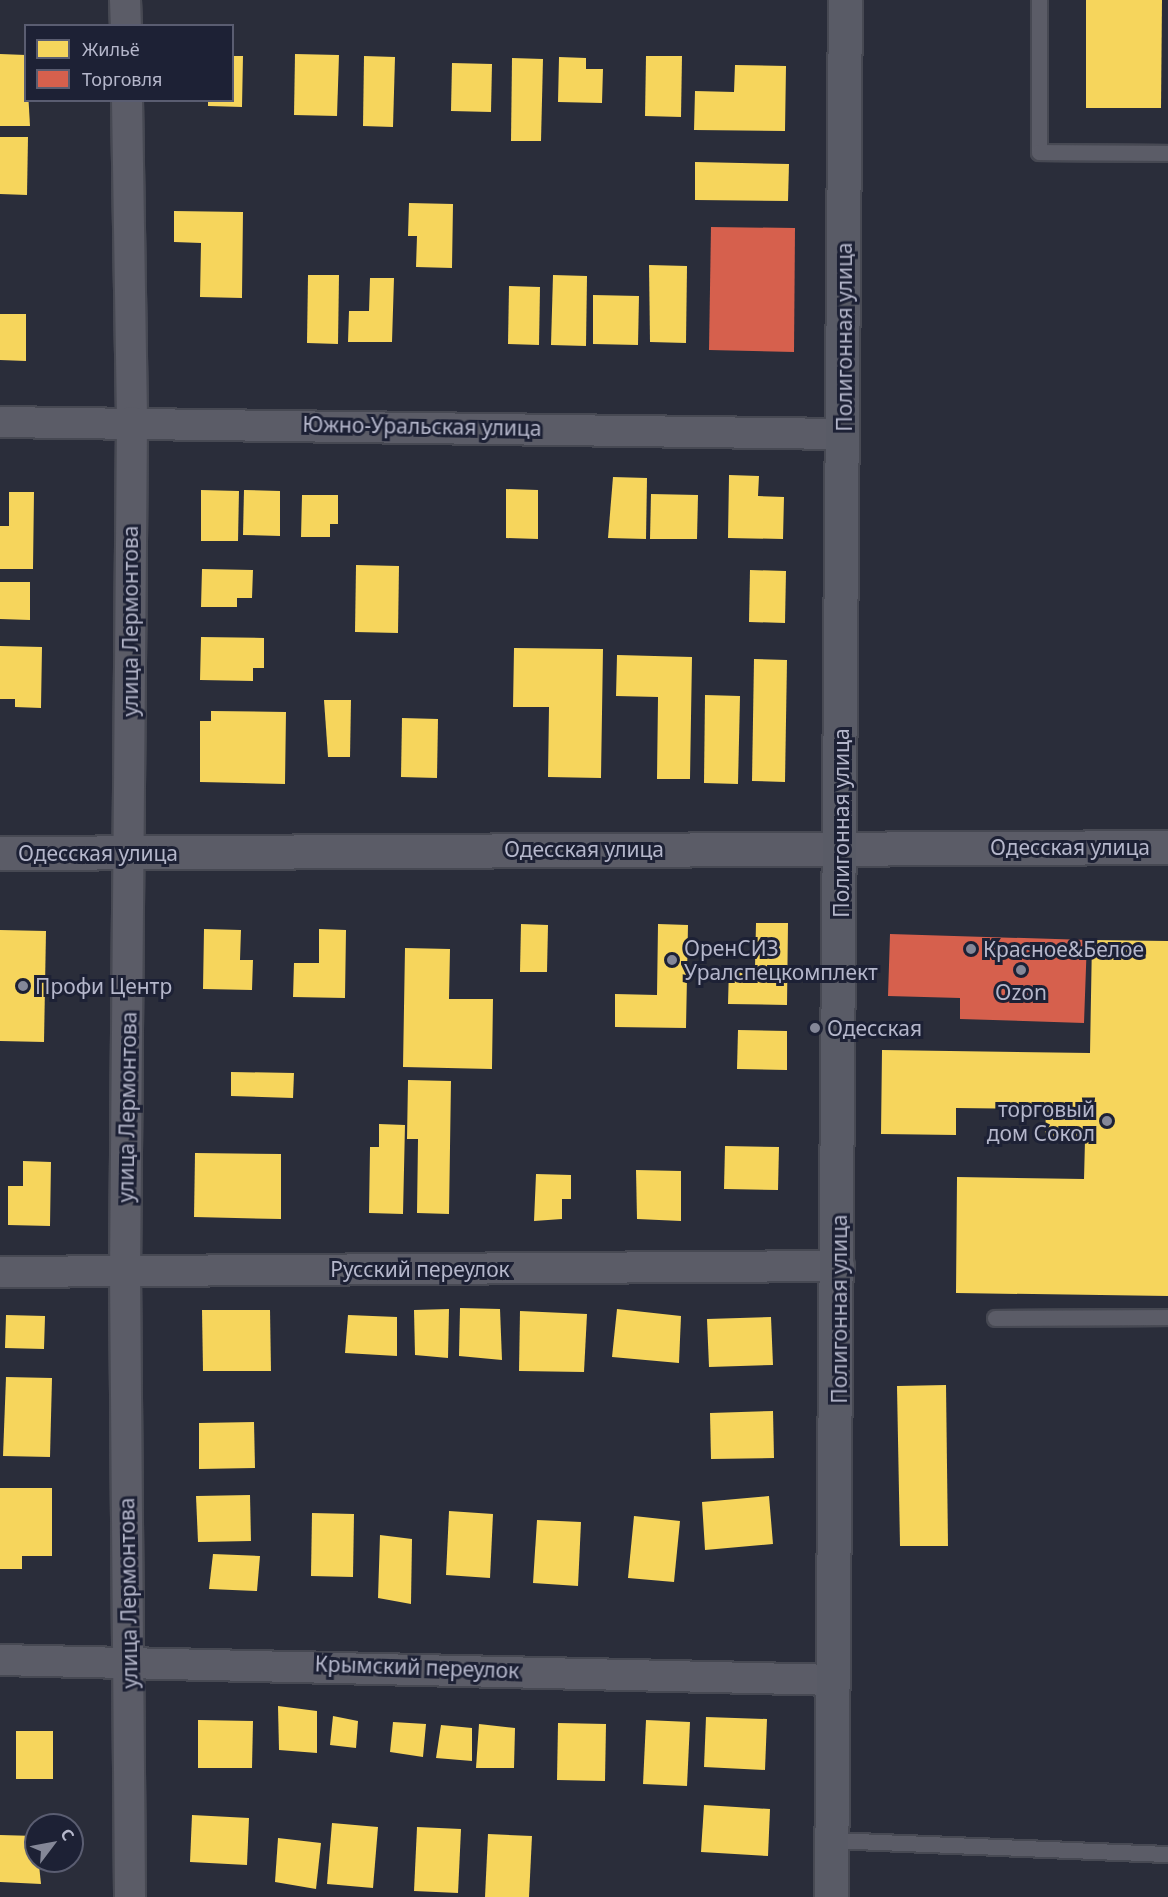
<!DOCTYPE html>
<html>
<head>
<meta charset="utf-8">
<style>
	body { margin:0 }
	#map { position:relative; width:1168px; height:1897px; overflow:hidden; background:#2a2d3a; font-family:"Noto Sans",sans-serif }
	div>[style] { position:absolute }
	.homes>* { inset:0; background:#f6d55c }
	.shops>* { inset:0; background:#d6604d }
	.roads { filter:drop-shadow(2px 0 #474953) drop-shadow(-2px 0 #474953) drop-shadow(0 2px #474953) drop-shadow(0 -2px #474953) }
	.service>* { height:15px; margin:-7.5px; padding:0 7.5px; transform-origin:7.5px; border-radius:7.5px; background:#5b5c67 }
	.minor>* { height:30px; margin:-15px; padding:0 15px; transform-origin:15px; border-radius:15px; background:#5b5c67 }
	.tertiary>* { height:33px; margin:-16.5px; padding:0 16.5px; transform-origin:16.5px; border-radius:16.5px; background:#5b5c67 }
	.secondary>* { height:33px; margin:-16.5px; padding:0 16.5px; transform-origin:16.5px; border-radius:16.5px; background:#595b66 }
	.dots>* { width:16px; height:16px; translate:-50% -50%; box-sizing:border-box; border:3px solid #1d2135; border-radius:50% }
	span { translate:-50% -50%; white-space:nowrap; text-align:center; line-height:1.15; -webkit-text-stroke:6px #1d2135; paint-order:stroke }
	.street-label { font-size:21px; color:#b5b7cb }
	.poi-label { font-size:21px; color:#b5b7cb }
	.left { translate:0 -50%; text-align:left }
	.right { translate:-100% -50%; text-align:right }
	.legend { position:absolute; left:24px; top:24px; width:210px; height:78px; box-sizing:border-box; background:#1d2135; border:2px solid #5a5d71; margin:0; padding:8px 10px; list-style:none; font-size:18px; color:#b5b7cb }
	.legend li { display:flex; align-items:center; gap:12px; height:30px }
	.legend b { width:30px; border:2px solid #5a5d71 }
	.north { position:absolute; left:24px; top:1813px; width:60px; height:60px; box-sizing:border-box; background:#1d2135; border:2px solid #5a5d71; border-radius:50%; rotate:58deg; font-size:16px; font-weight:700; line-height:24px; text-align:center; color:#b5b7cb }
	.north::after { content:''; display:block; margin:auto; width:21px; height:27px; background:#848798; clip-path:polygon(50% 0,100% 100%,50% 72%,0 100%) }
</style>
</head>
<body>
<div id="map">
	<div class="homes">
		<div style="clip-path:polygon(1086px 0,1162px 0,1161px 108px,1086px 108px)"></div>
		<div style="clip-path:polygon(0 54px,26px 55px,30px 126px,0 126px)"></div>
		<div style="clip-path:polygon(295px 54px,339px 55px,337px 116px,294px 115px)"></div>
		<div style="clip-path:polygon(232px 56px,243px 56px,242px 107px,208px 106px,208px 100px,232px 100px)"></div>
		<div style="clip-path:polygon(364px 56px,395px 57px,393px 127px,363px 126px)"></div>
		<div style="clip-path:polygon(646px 56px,682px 56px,681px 117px,645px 116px)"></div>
		<div style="clip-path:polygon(559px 57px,586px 58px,586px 69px,603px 69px,602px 103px,558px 102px)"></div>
		<div style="clip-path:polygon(512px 58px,543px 59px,541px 141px,511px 141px)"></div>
		<div style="clip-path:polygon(452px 63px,492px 64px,491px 112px,451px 111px)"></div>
		<div style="clip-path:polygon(735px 65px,786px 66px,785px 131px,694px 130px,695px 91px,734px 92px)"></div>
		<div style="clip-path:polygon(0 137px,28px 137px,27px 195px,0 194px)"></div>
		<div style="clip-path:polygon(695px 162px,789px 164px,788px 201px,695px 200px)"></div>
		<div style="clip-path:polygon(409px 203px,453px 204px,452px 268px,416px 267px,417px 236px,408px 236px)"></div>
		<div style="clip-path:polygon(174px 211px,243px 212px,242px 298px,200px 297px,201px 243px,174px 242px)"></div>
		<div style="clip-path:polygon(649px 265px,687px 266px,686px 343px,650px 342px)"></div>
		<div style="clip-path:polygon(308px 275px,339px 275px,338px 344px,307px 343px)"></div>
		<div style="clip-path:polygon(553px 275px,587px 276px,586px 346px,551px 345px)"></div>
		<div style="clip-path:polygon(370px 278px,394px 278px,392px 342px,348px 342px,349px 311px,369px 311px)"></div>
		<div style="clip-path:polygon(509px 286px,540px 287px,539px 345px,508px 344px)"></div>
		<div style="clip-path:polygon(593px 295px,639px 296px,638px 345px,593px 344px)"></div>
		<div style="clip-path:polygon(0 314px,26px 314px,26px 361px,0 360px)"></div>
		<div style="clip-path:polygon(729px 475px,759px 476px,758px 496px,784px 497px,783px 539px,728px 538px)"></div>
		<div style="clip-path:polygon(613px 477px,647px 478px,646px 539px,608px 538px)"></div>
		<div style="clip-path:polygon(506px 489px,538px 490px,538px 539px,506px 538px)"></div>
		<div style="clip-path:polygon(201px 490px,239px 491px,238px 541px,201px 541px)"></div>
		<div style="clip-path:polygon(244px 490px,280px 491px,280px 536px,243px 535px)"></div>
		<div style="clip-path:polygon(9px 492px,34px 492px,33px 569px,0 569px,0 526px,9px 526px)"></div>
		<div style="clip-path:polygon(651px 494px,698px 495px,697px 539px,650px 539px)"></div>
		<div style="clip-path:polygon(302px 495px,338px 495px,338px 524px,330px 524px,330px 537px,301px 537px)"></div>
		<div style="clip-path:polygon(356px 565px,399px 566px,398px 633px,355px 632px)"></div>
		<div style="clip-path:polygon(202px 569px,253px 570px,252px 598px,237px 598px,237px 607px,201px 607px)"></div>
		<div style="clip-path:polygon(750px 570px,786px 571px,785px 623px,749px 622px)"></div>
		<div style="clip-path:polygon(0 582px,30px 582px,30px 620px,0 619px)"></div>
		<div style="clip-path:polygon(201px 637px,264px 638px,264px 668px,253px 668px,253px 681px,200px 680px)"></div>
		<div style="clip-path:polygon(0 646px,42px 647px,41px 708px,15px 707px,15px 699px,0 699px)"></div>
		<div style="clip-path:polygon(514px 648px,603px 649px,601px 778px,548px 777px,549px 707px,513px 707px)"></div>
		<div style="clip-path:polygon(617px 655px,692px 657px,690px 779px,657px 779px,658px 697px,616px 696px)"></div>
		<div style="clip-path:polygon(754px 659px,787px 660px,785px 782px,752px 781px)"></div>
		<div style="clip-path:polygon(705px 695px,740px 696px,738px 784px,704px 783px)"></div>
		<div style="clip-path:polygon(324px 700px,351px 700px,350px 757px,328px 757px)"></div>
		<div style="clip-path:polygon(211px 711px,286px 712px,285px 784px,200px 782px,200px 721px,211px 721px)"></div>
		<div style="clip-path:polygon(402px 718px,438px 719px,437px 778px,401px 777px)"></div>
		<div style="clip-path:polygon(756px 923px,788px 923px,787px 1005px,728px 1004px,729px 967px,755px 968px)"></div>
		<div style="clip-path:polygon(521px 924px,548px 925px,547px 972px,520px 972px)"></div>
		<div style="clip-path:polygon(658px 924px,688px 925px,686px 1028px,615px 1027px,615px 994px,657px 995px)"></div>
		<div style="clip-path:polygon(204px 929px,241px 930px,240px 960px,253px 960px,252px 990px,203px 989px)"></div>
		<div style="clip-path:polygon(319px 929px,346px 930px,345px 998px,293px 997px,294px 963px,319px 963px)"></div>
		<div style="clip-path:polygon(0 930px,46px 931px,44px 1042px,0 1041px)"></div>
		<div style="clip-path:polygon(1092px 940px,1168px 941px,1168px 1296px,956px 1293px,957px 1177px,1084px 1179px,1085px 1140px,1045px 1139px,1046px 1109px,956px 1108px,956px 1135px,881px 1134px,882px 1050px,1090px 1053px)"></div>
		<div style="clip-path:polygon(405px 948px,450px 949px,449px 999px,493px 999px,492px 1069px,403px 1067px)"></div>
		<div style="clip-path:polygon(738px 1030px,787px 1031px,787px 1070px,737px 1069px)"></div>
		<div style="clip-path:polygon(231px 1072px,294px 1073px,293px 1098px,231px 1096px)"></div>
		<div style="clip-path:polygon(408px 1080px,451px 1081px,449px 1214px,417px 1213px,418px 1139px,407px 1139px)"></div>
		<div style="clip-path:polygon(379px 1124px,405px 1125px,403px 1214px,369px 1213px,370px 1147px,379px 1147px)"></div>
		<div style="clip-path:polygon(725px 1146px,779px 1147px,778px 1190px,724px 1189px)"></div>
		<div style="clip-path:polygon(195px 1153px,281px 1154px,281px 1219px,194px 1217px)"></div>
		<div style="clip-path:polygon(23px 1161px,51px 1162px,50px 1226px,8px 1225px,8px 1186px,23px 1186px)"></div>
		<div style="clip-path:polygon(636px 1170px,681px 1171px,681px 1221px,637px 1219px)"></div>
		<div style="clip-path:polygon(536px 1174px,571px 1175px,571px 1199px,562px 1199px,562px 1219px,534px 1221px)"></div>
		<div style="clip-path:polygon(460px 1308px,500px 1309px,502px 1360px,459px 1356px)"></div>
		<div style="clip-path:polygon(449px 1309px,448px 1358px,415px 1355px,414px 1310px)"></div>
		<div style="clip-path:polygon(617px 1309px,681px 1316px,679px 1363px,612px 1357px)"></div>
		<div style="clip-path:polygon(202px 1310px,270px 1310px,271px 1371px,203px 1371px)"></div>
		<div style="clip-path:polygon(520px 1311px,587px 1314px,584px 1372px,519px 1371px)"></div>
		<div style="clip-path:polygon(6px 1315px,45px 1316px,44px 1349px,5px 1348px)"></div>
		<div style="clip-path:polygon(348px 1315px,397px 1317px,397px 1356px,345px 1353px)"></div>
		<div style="clip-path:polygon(771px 1317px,773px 1365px,709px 1367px,707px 1319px)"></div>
		<div style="clip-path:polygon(6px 1377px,52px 1378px,50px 1457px,3px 1456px)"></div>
		<div style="clip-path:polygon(946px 1385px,948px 1546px,900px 1546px,897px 1386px)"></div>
		<div style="clip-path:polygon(773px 1411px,774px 1458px,711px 1459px,710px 1413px)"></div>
		<div style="clip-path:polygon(254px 1422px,255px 1468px,199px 1469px,199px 1423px)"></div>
		<div style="clip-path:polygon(0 1488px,52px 1488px,52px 1556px,22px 1556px,22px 1569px,0 1569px)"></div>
		<div style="clip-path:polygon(250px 1495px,251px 1541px,198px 1542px,196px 1496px)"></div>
		<div style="clip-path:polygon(769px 1496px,773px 1544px,705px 1550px,702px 1502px)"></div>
		<div style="clip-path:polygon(449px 1511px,493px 1514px,490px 1578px,446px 1575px)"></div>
		<div style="clip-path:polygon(312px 1513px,354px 1514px,353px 1577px,311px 1576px)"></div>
		<div style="clip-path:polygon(634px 1516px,680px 1521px,674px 1582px,628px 1578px)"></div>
		<div style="clip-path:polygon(537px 1520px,581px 1522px,578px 1586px,533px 1583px)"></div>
		<div style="clip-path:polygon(380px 1535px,412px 1539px,411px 1604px,378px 1598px)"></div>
		<div style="clip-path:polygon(213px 1554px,260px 1556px,257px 1591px,209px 1589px)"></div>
		<div style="clip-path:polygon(278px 1706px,317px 1711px,317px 1753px,279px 1750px)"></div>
		<div style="clip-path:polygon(333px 1716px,358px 1721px,356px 1748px,330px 1745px)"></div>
		<div style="clip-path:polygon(706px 1717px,767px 1719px,765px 1770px,704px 1767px)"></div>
		<div style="clip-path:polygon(198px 1720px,253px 1721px,252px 1768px,198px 1768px)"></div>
		<div style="clip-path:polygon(646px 1720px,690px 1722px,687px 1786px,643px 1784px)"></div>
		<div style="clip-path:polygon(393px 1722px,426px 1724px,423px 1757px,390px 1752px)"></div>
		<div style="clip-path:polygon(558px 1723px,606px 1724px,605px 1781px,557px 1780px)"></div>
		<div style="clip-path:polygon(479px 1724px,515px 1728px,514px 1768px,476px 1768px)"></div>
		<div style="clip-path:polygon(441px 1725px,472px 1728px,472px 1761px,436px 1758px)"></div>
		<div style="clip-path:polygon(16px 1731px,53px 1731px,53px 1779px,16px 1779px)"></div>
		<div style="clip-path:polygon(704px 1805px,770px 1809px,768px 1856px,701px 1852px)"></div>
		<div style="clip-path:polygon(192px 1815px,249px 1818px,247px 1865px,190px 1862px)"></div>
		<div style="clip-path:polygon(332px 1823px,378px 1827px,373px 1888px,327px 1884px)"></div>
		<div style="clip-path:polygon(417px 1827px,461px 1829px,458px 1893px,414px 1891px)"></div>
		<div style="clip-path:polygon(488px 1834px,532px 1836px,529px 1897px,485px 1897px)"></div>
		<div style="clip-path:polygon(0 1835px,36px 1836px,41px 1884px,0 1882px)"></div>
		<div style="clip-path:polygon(278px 1838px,321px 1843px,316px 1889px,275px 1882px)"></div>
	</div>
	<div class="shops">
		<div style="clip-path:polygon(711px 227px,795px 228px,794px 352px,709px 350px)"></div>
		<div style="clip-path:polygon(890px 934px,1087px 940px,1084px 1023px,960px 1019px,960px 998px,888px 996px)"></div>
	</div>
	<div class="roads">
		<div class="service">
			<div style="left:1039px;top:0;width:152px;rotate:90deg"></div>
			<div style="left:1039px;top:152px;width:129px;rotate:0.4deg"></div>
			<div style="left:995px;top:1318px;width:173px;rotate:-0.3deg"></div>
			<div style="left:832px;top:1840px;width:336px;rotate:2.4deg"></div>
		</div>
		<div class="minor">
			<div style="left:125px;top:0;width:26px;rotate:88deg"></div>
			<div style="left:127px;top:100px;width:322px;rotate:89.1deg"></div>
			<div style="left:132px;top:422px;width:849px;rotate:90.47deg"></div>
			<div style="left:125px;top:1271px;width:626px;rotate:89.54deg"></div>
			<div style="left:0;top:422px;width:843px;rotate:0.82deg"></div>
			<div style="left:0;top:1272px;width:839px;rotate:-0.41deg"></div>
			<div style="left:0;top:1660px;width:835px;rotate:1.37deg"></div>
		</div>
		<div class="tertiary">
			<div style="left:0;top:853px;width:1168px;rotate:-0.29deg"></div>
		</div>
		<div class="secondary">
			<div style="left:831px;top:1897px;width:1897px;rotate:-89.58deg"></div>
		</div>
	</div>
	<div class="dots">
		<div style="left:971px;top:949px;background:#848798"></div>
		<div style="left:672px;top:960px;background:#848798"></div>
		<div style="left:1021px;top:970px;background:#848798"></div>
		<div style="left:23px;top:986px;background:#848798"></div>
		<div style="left:815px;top:1028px;background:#848798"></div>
		<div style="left:1107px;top:1121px;background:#848798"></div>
	</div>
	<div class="street-label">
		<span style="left:844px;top:337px;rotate:-90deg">Полигонная улица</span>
		<span style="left:422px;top:426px;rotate:1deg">Южно-Уральская улица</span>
		<span style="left:130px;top:621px;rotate:-90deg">улица Лермонтова</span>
		<span style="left:841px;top:823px;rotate:-90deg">Полигонная улица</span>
		<span style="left:1070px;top:847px">Одесская улица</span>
		<span style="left:584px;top:849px">Одесская улица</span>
		<span style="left:98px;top:853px">Одесская улица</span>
		<span style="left:127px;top:1107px;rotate:-89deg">улица Лермонтова</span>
		<span style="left:420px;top:1269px">Русский переулок</span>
		<span style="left:839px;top:1309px;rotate:-90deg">Полигонная улица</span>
		<span style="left:128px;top:1593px;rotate:-91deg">улица Лермонтова</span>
		<span style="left:417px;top:1667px;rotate:2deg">Крымский переулок</span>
	</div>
	<div class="poi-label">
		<span class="left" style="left:684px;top:960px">ОренСИЗ<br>Уралспецкомплект</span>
		<span class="left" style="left:983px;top:949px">Красное&amp;Белое</span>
		<span class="left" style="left:35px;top:986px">Профи Центр</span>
		<span style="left:1021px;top:992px">Ozon</span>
		<span class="left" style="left:827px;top:1028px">Одесская</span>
		<span class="right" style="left:1095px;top:1121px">торговый<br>дом Сокол</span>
	</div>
	<ul class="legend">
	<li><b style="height:16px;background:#f6d55c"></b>Жильё</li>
	<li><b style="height:16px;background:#d6604d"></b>Торговля</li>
	</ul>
	<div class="north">С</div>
</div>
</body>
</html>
